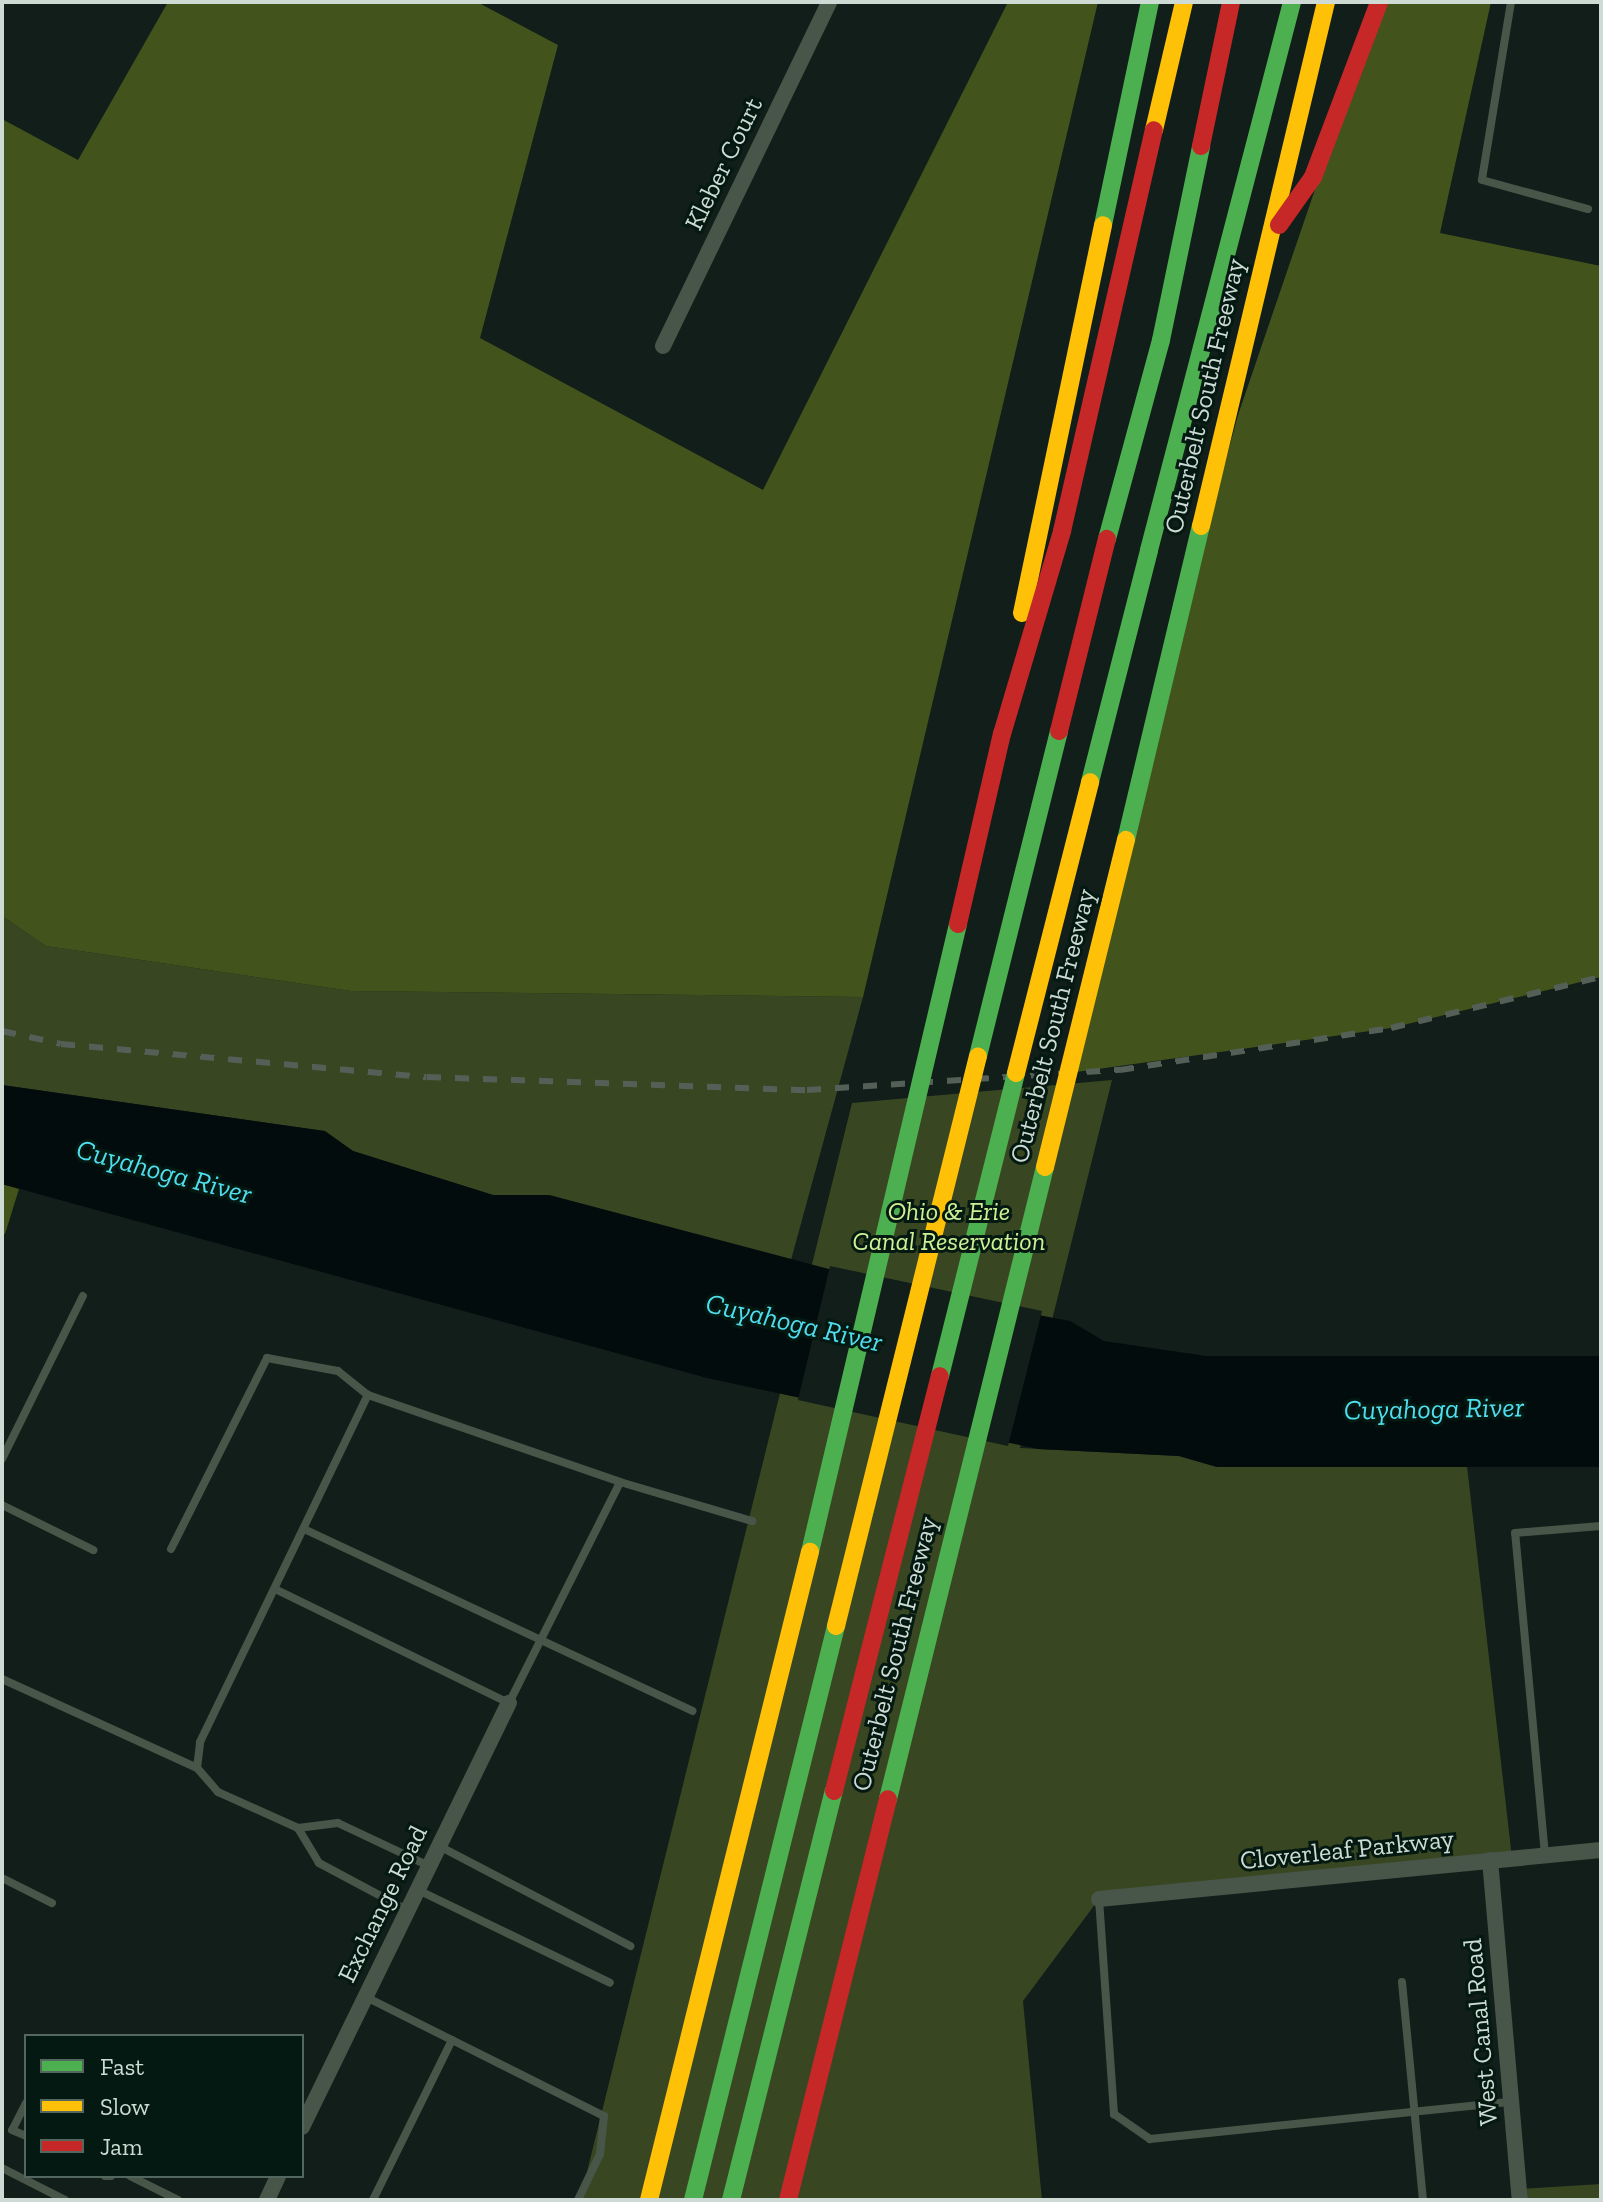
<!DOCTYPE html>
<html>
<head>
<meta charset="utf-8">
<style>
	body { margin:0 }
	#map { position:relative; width:1603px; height:2202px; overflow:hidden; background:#121e19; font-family:"Zilla Slab",serif }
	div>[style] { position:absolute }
	.green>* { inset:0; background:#394622 }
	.forest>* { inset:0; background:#42541c }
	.water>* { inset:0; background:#030c0c }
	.pier>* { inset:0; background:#121e19 }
	.lane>* { height:8px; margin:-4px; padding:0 4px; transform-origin:4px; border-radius:4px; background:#485549 }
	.street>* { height:16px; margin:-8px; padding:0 8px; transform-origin:8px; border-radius:8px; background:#485549 }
	.fast>* { height:18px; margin:-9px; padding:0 9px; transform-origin:9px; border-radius:9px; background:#4caf50 }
	.slow>* { height:18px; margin:-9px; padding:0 9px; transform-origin:9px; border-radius:9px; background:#ffc107 }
	.jam>* { height:18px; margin:-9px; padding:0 9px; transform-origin:9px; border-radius:9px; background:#c62828 }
	.rail>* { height:6px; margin-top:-3px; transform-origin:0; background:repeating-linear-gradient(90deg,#545f57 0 14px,transparent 0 28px) }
	.fast-bridge>* { height:18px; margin:-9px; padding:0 9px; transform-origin:9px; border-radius:9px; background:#4caf50 }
	.slow-bridge>* { height:18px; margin:-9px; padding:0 9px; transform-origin:9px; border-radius:9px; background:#ffc107 }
	.jam-bridge>* { height:18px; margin:-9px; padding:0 9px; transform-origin:9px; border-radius:9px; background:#c62828 }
	span { translate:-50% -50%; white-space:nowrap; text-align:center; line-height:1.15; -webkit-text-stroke:6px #041911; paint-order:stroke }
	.street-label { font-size:26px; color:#cddbd4 }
	.park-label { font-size:26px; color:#d0f094; font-style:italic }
	.water-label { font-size:28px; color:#4fdeef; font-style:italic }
	.frame { position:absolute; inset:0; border:4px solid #cddbd4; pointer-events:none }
	.legend { position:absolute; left:24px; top:2034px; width:280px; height:144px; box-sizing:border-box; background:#041911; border:2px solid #54675f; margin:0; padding:10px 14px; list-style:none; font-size:24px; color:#cddbd4 }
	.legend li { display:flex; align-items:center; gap:16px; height:40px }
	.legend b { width:40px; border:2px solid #54675f }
</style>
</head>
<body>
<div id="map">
	<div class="green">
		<div style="clip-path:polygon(2px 916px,46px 946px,351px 991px,863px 997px,791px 1260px,549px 1195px,493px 1195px,353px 1151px,324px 1131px,2px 1085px)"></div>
		<div style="clip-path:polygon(1112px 1080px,1020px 1448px,1179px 1456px,1217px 1467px,1467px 1466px,1512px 1858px,1099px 1899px,1023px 2001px,1042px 2200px,580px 2200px,852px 1103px)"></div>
		<div style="clip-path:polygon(1601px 2184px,1601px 2200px,1520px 2200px,1519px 2189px)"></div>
	</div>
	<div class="forest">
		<div style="clip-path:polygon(168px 2px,477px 2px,558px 45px,480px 338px,763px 490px,1008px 2px,1098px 2px,863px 997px,351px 991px,46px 946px,2px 916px,2px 119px,78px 160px)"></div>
		<div style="clip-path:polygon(1379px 2px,1491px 2px,1440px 233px,1601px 266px,1601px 977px,1391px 1028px,1062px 1074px,1238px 415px)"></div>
		<div style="clip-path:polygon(2px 1184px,19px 1189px,5px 1234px,2px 1233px)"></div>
	</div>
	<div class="water">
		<div style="clip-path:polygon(2px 1085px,325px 1131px,353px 1151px,493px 1195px,549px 1195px,912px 1291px,1070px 1321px,1104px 1341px,1206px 1356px,1601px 1356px,1601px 1467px,1217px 1467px,1179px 1456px,1038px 1449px,707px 1378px,2px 1184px)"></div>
	</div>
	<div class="pier">
		<div style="clip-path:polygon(830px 1266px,1042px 1311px,1008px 1446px,798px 1400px)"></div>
	</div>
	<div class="lane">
		<div style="left:1511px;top:2px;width:180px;rotate:99.3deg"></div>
		<div style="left:1482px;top:180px;width:110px;rotate:15.3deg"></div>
		<div style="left:2px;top:1459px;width:182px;rotate:-63.6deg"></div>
		<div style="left:2px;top:1505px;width:102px;rotate:26.3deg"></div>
		<div style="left:304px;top:1529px;width:429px;rotate:25.1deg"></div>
		<div style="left:171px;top:1549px;width:214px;rotate:-63.3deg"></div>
		<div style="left:267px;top:1358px;width:72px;rotate:10.4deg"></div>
		<div style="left:338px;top:1371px;width:38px;rotate:39deg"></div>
		<div style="left:275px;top:1589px;width:260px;rotate:26deg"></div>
		<div style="left:509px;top:1703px;width:247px;rotate:-63.3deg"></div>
		<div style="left:620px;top:1482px;width:138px;rotate:16.5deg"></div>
		<div style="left:2px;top:1679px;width:214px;rotate:24.5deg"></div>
		<div style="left:298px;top:1828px;width:88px;rotate:-155.8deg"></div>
		<div style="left:218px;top:1792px;width:32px;rotate:-131deg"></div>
		<div style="left:197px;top:1768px;width:26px;rotate:-83deg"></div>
		<div style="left:200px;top:1742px;width:386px;rotate:-64.2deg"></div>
		<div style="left:368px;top:1395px;width:267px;rotate:19deg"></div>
		<div style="left:439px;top:1846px;width:216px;rotate:27.6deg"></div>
		<div style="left:1545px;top:1855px;width:323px;rotate:-95.3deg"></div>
		<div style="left:1515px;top:1533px;width:86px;rotate:-4.7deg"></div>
		<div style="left:2px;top:1878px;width:56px;rotate:26.6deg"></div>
		<div style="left:418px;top:1890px;width:213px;rotate:25.8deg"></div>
		<div style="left:1099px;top:1899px;width:216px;rotate:86deg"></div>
		<div style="left:1114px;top:2114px;width:44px;rotate:34.8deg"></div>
		<div style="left:1150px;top:2139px;width:363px;rotate:-5.9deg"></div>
		<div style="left:407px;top:1910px;width:100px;rotate:-151.9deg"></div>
		<div style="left:319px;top:1863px;width:41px;rotate:-121deg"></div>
		<div style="left:298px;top:1828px;width:40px;rotate:-7.1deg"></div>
		<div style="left:338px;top:1823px;width:101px;rotate:25.3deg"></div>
		<div style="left:1402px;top:1982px;width:219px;rotate:84.5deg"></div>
		<div style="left:366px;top:1997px;width:96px;rotate:26.6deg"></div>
		<div style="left:452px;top:2040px;width:178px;rotate:116.3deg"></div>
		<div style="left:452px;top:2040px;width:170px;rotate:26.6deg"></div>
		<div style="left:604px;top:2116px;width:38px;rotate:96deg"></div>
		<div style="left:600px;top:2154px;width:51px;rotate:115.6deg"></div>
		<div style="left:26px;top:2103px;width:30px;rotate:117deg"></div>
		<div style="left:12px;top:2130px;width:15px;rotate:23deg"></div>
		<div style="left:2px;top:2168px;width:71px;rotate:26.9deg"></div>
		<div style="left:105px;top:2176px;width:6px"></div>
		<div style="left:130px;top:2176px;width:54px;rotate:26.6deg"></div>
	</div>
	<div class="street">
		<div style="left:663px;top:346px;width:382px;rotate:-64.2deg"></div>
		<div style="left:1490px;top:1860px;width:341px;rotate:85deg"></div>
		<div style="left:1099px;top:1899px;width:504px;rotate:-5.57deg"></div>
		<div style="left:302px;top:2127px;width:472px;rotate:-64deg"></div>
		<div style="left:267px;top:2200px;width:26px;rotate:-65deg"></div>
	</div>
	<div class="fast">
		<div style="left:1103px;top:225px;width:228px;rotate:-78.1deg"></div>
		<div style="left:1107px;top:539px;width:206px;rotate:-74.8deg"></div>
		<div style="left:1161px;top:340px;width:198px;rotate:-78.3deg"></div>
		<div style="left:1149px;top:550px;width:566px;rotate:-75.37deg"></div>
		<div style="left:1126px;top:840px;width:323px;rotate:-76.6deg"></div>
	</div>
	<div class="slow">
		<div style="left:1154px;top:130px;width:131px;rotate:-76.8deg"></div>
		<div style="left:1201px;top:526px;width:539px;rotate:-76.58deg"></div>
		<div style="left:1022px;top:613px;width:396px;rotate:-78.2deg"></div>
	</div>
	<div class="jam">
		<div style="left:1201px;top:146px;width:147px;rotate:-78.2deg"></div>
		<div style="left:1279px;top:225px;width:59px;rotate:-54.7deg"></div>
		<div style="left:1313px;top:177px;width:187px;rotate:-69.3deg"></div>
		<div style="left:1002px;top:734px;width:212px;rotate:-73.5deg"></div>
		<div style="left:1062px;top:531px;width:411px;rotate:-77.1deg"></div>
	</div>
	<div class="rail">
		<div style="left:2px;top:1031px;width:60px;rotate:12.4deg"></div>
		<div style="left:61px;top:1044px;width:367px;rotate:5.2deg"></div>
		<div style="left:427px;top:1077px;width:380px;rotate:2deg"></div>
		<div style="left:807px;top:1090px;width:314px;rotate:-3.7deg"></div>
		<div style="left:1120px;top:1070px;width:274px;rotate:-8.8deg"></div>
		<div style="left:1391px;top:1028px;width:216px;rotate:-13.7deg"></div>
	</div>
	<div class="fast-bridge">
		<div style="left:1090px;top:782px;width:239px;rotate:-75.7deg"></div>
		<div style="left:978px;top:1056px;width:335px;rotate:-76deg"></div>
		<div style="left:940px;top:1376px;width:312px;rotate:-75.9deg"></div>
		<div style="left:810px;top:1552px;width:645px;rotate:-76.74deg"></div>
		<div style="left:888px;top:1799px;width:651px;rotate:-76.05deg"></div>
		<div style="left:693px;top:2200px;width:592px;rotate:-76.01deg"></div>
		<div style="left:731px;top:2200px;width:422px;rotate:-75.9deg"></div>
	</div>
	<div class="slow-bridge">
		<div style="left:1016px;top:1073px;width:300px;rotate:-75.7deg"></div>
		<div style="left:1045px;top:1167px;width:337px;rotate:-76.1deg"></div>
		<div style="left:836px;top:1626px;width:587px;rotate:-76.01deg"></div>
		<div style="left:649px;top:2200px;width:668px;rotate:-76.05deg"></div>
	</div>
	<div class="jam-bridge">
		<div style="left:1059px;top:731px;width:198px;rotate:-76deg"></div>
		<div style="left:958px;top:924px;width:195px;rotate:-77deg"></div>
		<div style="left:834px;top:1791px;width:428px;rotate:-75.7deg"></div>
		<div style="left:788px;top:2200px;width:413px;rotate:-76deg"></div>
	</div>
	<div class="street-label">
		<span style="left:724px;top:164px;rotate:-64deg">Kleber Court</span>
		<span style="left:1205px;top:396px;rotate:-77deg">Outerbelt South Freeway</span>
		<span style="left:1053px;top:1026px;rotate:-76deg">Outerbelt South Freeway</span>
		<span style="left:895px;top:1654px;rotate:-76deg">Outerbelt South Freeway</span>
		<span style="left:1347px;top:1850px;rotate:-6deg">Cloverleaf Parkway</span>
		<span style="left:383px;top:1904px;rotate:-64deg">Exchange Road</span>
		<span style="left:1481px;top:2032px;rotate:-95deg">West Canal Road</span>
	</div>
	<div class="park-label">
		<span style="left:949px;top:1227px">Ohio &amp; Erie<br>Canal Reservation</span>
	</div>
	<div class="water-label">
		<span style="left:164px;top:1172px;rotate:15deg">Cuyahoga River</span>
		<span style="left:794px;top:1323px;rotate:13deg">Cuyahoga River</span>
		<span style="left:1434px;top:1409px;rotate:-1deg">Cuyahoga River</span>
	</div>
	<div class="frame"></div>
	<ul class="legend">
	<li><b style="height:10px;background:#4caf50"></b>Fast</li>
	<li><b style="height:10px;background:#ffc107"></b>Slow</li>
	<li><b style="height:10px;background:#c62828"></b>Jam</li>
	</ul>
</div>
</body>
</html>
